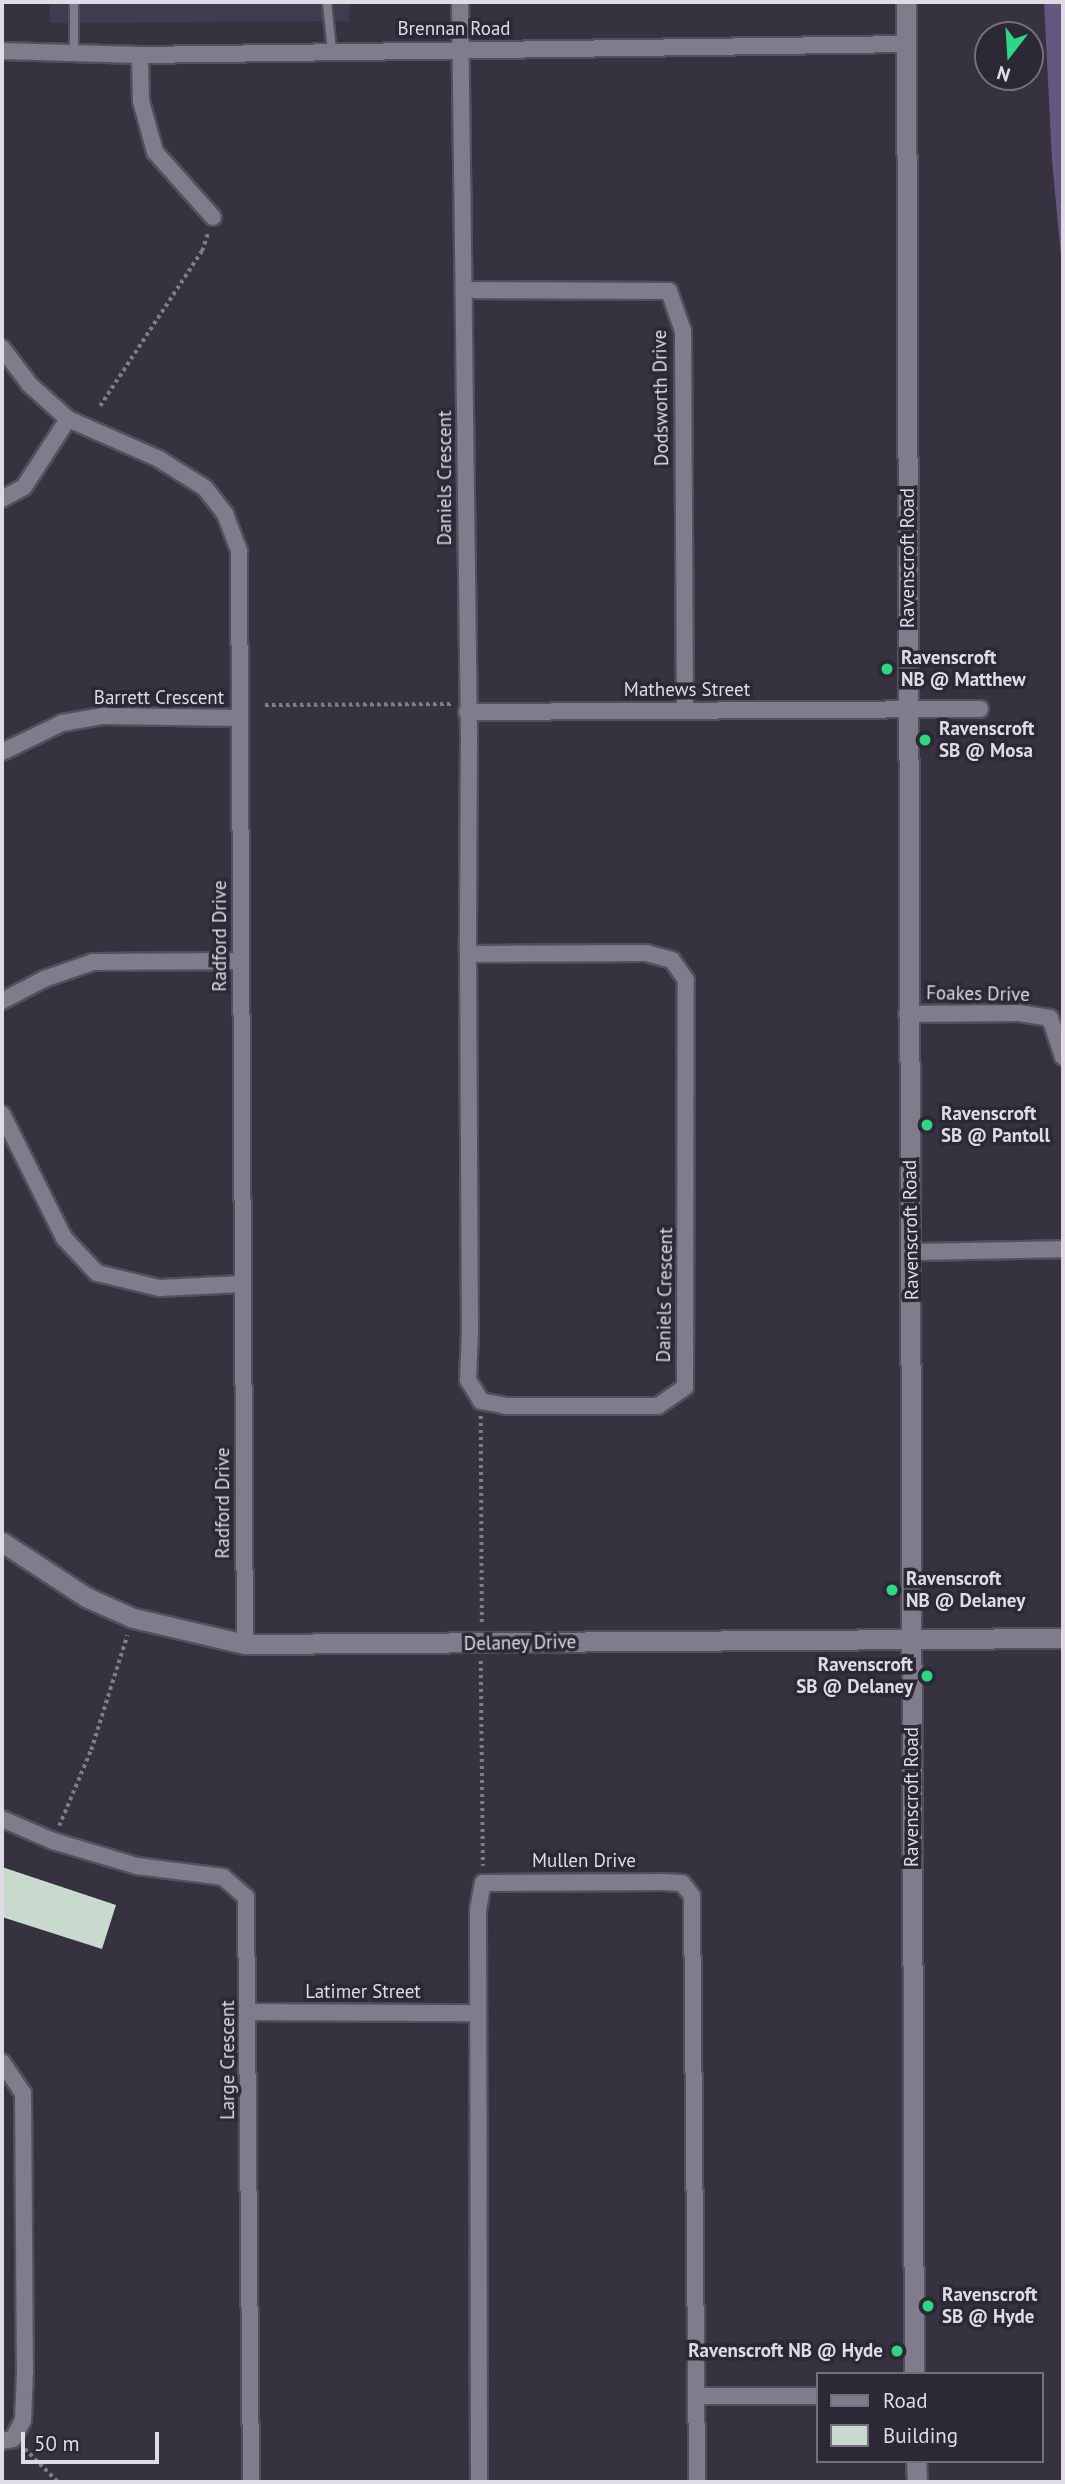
<!DOCTYPE html>
<html>
<head>
<meta charset="utf-8">
<style>
	body { margin:0 }
	#map { position:relative; width:1065px; height:2484px; overflow:hidden; background:#363240; font-family:"PT Sans",sans-serif }
	div>[style] { position:absolute }
	.built>* { inset:0; background:#403b4f }
	.green>* { inset:0; background:#63587f }
	.building>* { inset:0; background:#c8d9cd }
	.path>* { height:3.5px; margin-top:-1.75px; transform-origin:0; background:repeating-linear-gradient(90deg,#807d89 0 3.5px,transparent 0 7px) }
	.roads { filter:drop-shadow(2px 0 #53505c) drop-shadow(-2px 0 #53505c) drop-shadow(0 2px #53505c) drop-shadow(0 -2px #53505c) }
	.service>* { height:8px; margin:-4px; padding:0 4px; transform-origin:4px; border-radius:4px; background:#807c8c }
	.minor>* { height:16px; margin:-8px; padding:0 8px; transform-origin:8px; border-radius:8px; background:#807c8c }
	.tertiary>* { height:19px; margin:-9.5px; padding:0 9.5px; transform-origin:9.5px; border-radius:9.5px; background:#807c8c }
	.dots>* { width:19px; height:19px; translate:-50% -50%; box-sizing:border-box; border:4px solid #2c2836; border-radius:50% }
	span { translate:-50% -50%; white-space:nowrap; text-align:center; line-height:1.15; -webkit-text-stroke:7px #2c2836; paint-order:stroke }
	.street-label { font-size:19px; color:#dedce5 }
	.poi-label { font-size:19px; color:#dedce5; font-weight:700 }
	.left { translate:0 -50%; text-align:left }
	.right { translate:-100% -50%; text-align:right }
	.frame { position:absolute; inset:0; border:4px solid #dedce5; pointer-events:none }
	.legend { position:absolute; left:816px; top:2372px; width:228px; height:91px; box-sizing:border-box; background:#2c2836; border:2px solid #73707c; margin:0; padding:9px 12px; list-style:none; font-size:21px; color:#dedce5 }
	.legend li { display:flex; align-items:center; gap:14px; height:35px }
	.legend b { width:35px; border:2px solid #73707c }
	.north { position:absolute; left:974px; top:21px; width:70px; height:70px; box-sizing:border-box; background:#2c2836; border:2px solid #73707c; border-radius:50%; rotate:197deg; font-size:19px; font-weight:700; line-height:28px; text-align:center; color:#dedce5 }
	.north::after { content:''; display:block; margin:auto; width:24px; height:32px; background:#2dd884; clip-path:polygon(50% 0,100% 100%,50% 72%,0 100%) }
	.scale { position:absolute; left:21px; top:2432px; width:138px; height:32px; box-sizing:border-box; border:4px solid #dedce5; border-top:0; padding-left:9px; font-size:21px; line-height:24px; white-space:nowrap; color:#dedce5; -webkit-text-stroke:5px #2c2836; paint-order:stroke }
</style>
</head>
<body>
<div id="map">
	<div class="built">
		<div style="clip-path:polygon(50px 2px,349px 2px,349px 21px,50px 23px)"></div>
	</div>
	<div class="green">
		<div style="clip-path:polygon(1044px 2px,1063px 2px,1063px 278px,1052px 160px)"></div>
	</div>
	<div class="building">
		<div style="clip-path:polygon(2px 1867px,116px 1905px,102px 1949px,2px 1917px)"></div>
	</div>
	<div class="path">
		<div style="left:100px;top:406px;width:186px;rotate:-56.7deg"></div>
		<div style="left:202px;top:251px;width:20px;rotate:-72deg"></div>
		<div style="left:265px;top:705px;width:187px;rotate:-0.3deg"></div>
		<div style="left:481px;top:1416px;width:209px;rotate:89.7deg"></div>
		<div style="left:481px;top:1661px;width:205px;rotate:89.4deg"></div>
		<div style="left:59px;top:1826px;width:82px;rotate:-67.2deg"></div>
		<div style="left:91px;top:1750px;width:120px;rotate:-72.5deg"></div>
		<div style="left:25px;top:2449px;width:47px;rotate:45deg"></div>
	</div>
	<div class="roads">
		<div class="service">
			<div style="left:74px;top:2px;width:51px;rotate:90deg"></div>
			<div style="left:327px;top:2px;width:50px;rotate:84.3deg"></div>
		</div>
		<div class="minor">
			<div style="left:460px;top:2px;width:734px;rotate:89.3deg"></div>
			<div style="left:469px;top:736px;width:218px;rotate:90.3deg"></div>
			<div style="left:468px;top:954px;width:377px;rotate:89.7deg"></div>
			<div style="left:470px;top:1331px;width:49px;rotate:92.3deg"></div>
			<div style="left:468px;top:1380px;width:25px;rotate:58deg"></div>
			<div style="left:481px;top:1401px;width:25px;rotate:11deg"></div>
			<div style="left:506px;top:1406px;width:152px"></div>
			<div style="left:658px;top:1406px;width:33px;rotate:-35deg"></div>
			<div style="left:685px;top:1387px;width:407px;rotate:-89.9deg"></div>
			<div style="left:686px;top:980px;width:24px;rotate:-125deg"></div>
			<div style="left:672px;top:960px;width:27px;rotate:-165deg"></div>
			<div style="left:646px;top:953px;width:178px;rotate:179.7deg"></div>
			<div style="left:2px;top:51px;width:138px;rotate:1.7deg"></div>
			<div style="left:140px;top:55px;width:767px;rotate:-0.82deg"></div>
			<div style="left:140px;top:55px;width:46px;rotate:88.8deg"></div>
			<div style="left:141px;top:101px;width:53px;rotate:74.6deg"></div>
			<div style="left:155px;top:152px;width:87px;rotate:48.3deg"></div>
			<div style="left:465px;top:290px;width:204px;rotate:0.3deg"></div>
			<div style="left:669px;top:291px;width:42px;rotate:70.7deg"></div>
			<div style="left:683px;top:331px;width:380px;rotate:89.7deg"></div>
			<div style="left:2px;top:348px;width:46px;rotate:52.9deg"></div>
			<div style="left:30px;top:385px;width:51px;rotate:41.8deg"></div>
			<div style="left:68px;top:419px;width:99px;rotate:23.7deg"></div>
			<div style="left:159px;top:459px;width:54px;rotate:32.2deg"></div>
			<div style="left:205px;top:488px;width:33px;rotate:52deg"></div>
			<div style="left:225px;top:514px;width:40px;rotate:69deg"></div>
			<div style="left:239px;top:551px;width:1093px;rotate:89.69deg"></div>
			<div style="left:2px;top:499px;width:25px;rotate:-29deg"></div>
			<div style="left:24px;top:487px;width:81px;rotate:-57.1deg"></div>
			<div style="left:467px;top:712px;width:513px;rotate:-0.34deg"></div>
			<div style="left:2px;top:752px;width:67px;rotate:-25.8deg"></div>
			<div style="left:62px;top:723px;width:42px;rotate:-9.7deg"></div>
			<div style="left:103px;top:716px;width:136px;rotate:0.8deg"></div>
			<div style="left:2px;top:1001px;width:47px;rotate:-27.6deg"></div>
			<div style="left:44px;top:979px;width:52px;rotate:-19.1deg"></div>
			<div style="left:93px;top:962px;width:148px;rotate:-0.4deg"></div>
			<div style="left:907px;top:1014px;width:112px;rotate:-0.5deg"></div>
			<div style="left:1019px;top:1013px;width:31px;rotate:9deg"></div>
			<div style="left:1050px;top:1018px;width:41px;rotate:71.6deg"></div>
			<div style="left:2px;top:1114px;width:139px;rotate:63.4deg"></div>
			<div style="left:64px;top:1238px;width:48px;rotate:46.7deg"></div>
			<div style="left:97px;top:1273px;width:64px;rotate:13.6deg"></div>
			<div style="left:159px;top:1288px;width:84px;rotate:-2.7deg"></div>
			<div style="left:912px;top:1252px;width:151px;rotate:-1.1deg"></div>
			<div style="left:2px;top:1819px;width:56px;rotate:23.3deg"></div>
			<div style="left:53px;top:1841px;width:88px;rotate:16.6deg"></div>
			<div style="left:137px;top:1866px;width:87px;rotate:7.3deg"></div>
			<div style="left:223px;top:1877px;width:30px;rotate:41deg"></div>
			<div style="left:246px;top:1897px;width:585px;rotate:89.51deg"></div>
			<div style="left:248px;top:2012px;width:229px;rotate:0.3deg"></div>
			<div style="left:2px;top:2062px;width:37px;rotate:56deg"></div>
			<div style="left:23px;top:2093px;width:279px;rotate:89.6deg"></div>
			<div style="left:25px;top:2372px;width:48px;rotate:92.4deg"></div>
			<div style="left:23px;top:2420px;width:21px;rotate:118deg"></div>
			<div style="left:13px;top:2439px;width:11px;rotate:170deg"></div>
			<div style="left:696px;top:2396px;width:122px"></div>
			<div style="left:479px;top:2482px;width:572px;rotate:-90.1deg"></div>
			<div style="left:478px;top:1910px;width:27px;rotate:-80deg"></div>
			<div style="left:483px;top:1883px;width:179px;rotate:-0.3deg"></div>
			<div style="left:662px;top:1882px;width:20px;rotate:3deg"></div>
			<div style="left:682px;top:1883px;width:16px;rotate:52deg"></div>
			<div style="left:692px;top:1896px;width:586px;rotate:89.51deg"></div>
		</div>
		<div class="tertiary">
			<div style="left:906px;top:2px;width:2372px;rotate:89.81deg"></div>
			<div style="left:2px;top:1542px;width:100px;rotate:33.2deg"></div>
			<div style="left:86px;top:1597px;width:51px;rotate:24.1deg"></div>
			<div style="left:133px;top:1618px;width:115px;rotate:13.1deg"></div>
			<div style="left:245px;top:1644px;width:818px;rotate:-0.42deg"></div>
			<div style="left:916px;top:2461px;width:21px;rotate:87deg"></div>
		</div>
	</div>
	<div class="dots">
		<div style="left:887px;top:669px;background:#2dd884"></div>
		<div style="left:925px;top:740px;background:#2dd884"></div>
		<div style="left:927px;top:1125px;background:#2dd884"></div>
		<div style="left:892px;top:1590px;background:#2dd884"></div>
		<div style="left:927px;top:1676px;background:#2dd884"></div>
		<div style="left:928px;top:2306px;background:#2dd884"></div>
		<div style="left:897px;top:2351px;background:#2dd884"></div>
	</div>
	<div class="street-label">
		<span style="left:454px;top:29px">Brennan Road</span>
		<span style="left:661px;top:398px;rotate:-91deg">Dodsworth Drive</span>
		<span style="left:445px;top:478px;rotate:-90deg">Daniels Crescent</span>
		<span style="left:908px;top:558px;rotate:-90deg">Ravenscroft Road</span>
		<span style="left:687px;top:690px">Mathews Street</span>
		<span style="left:159px;top:698px">Barrett Crescent</span>
		<span style="left:220px;top:936px;rotate:-90deg">Radford Drive</span>
		<span style="left:978px;top:994px;rotate:1deg">Foakes Drive</span>
		<span style="left:911px;top:1230px;rotate:-91deg">Ravenscroft Road</span>
		<span style="left:665px;top:1295px;rotate:-89deg">Daniels Crescent</span>
		<span style="left:223px;top:1503px;rotate:-90deg">Radford Drive</span>
		<span style="left:520px;top:1643px;rotate:-1deg">Delaney Drive</span>
		<span style="left:912px;top:1797px;rotate:-90deg">Ravenscroft Road</span>
		<span style="left:584px;top:1861px">Mullen Drive</span>
		<span style="left:363px;top:1992px">Latimer Street</span>
		<span style="left:228px;top:2060px;rotate:-90deg">Large Crescent</span>
	</div>
	<div class="poi-label">
		<span class="left" style="left:901px;top:669px">Ravenscroft<br>NB @ Matthew</span>
		<span class="left" style="left:939px;top:740px">Ravenscroft<br>SB @ Mosa</span>
		<span class="left" style="left:941px;top:1125px">Ravenscroft<br>SB @ Pantoll</span>
		<span class="left" style="left:906px;top:1590px">Ravenscroft<br>NB @ Delaney</span>
		<span class="right" style="left:913px;top:1676px">Ravenscroft<br>SB @ Delaney</span>
		<span class="left" style="left:942px;top:2306px">Ravenscroft<br>SB @ Hyde</span>
		<span class="right" style="left:883px;top:2351px">Ravenscroft NB @ Hyde</span>
	</div>
	<div class="frame"></div>
	<ul class="legend">
	<li><b style="height:9px;background:#807c8c"></b>Road</li>
	<li><b style="height:19px;background:#c8d9cd"></b>Building</li>
	</ul>
	<div class="north">N</div>
	<div class="scale">50 m</div>
</div>
</body>
</html>
